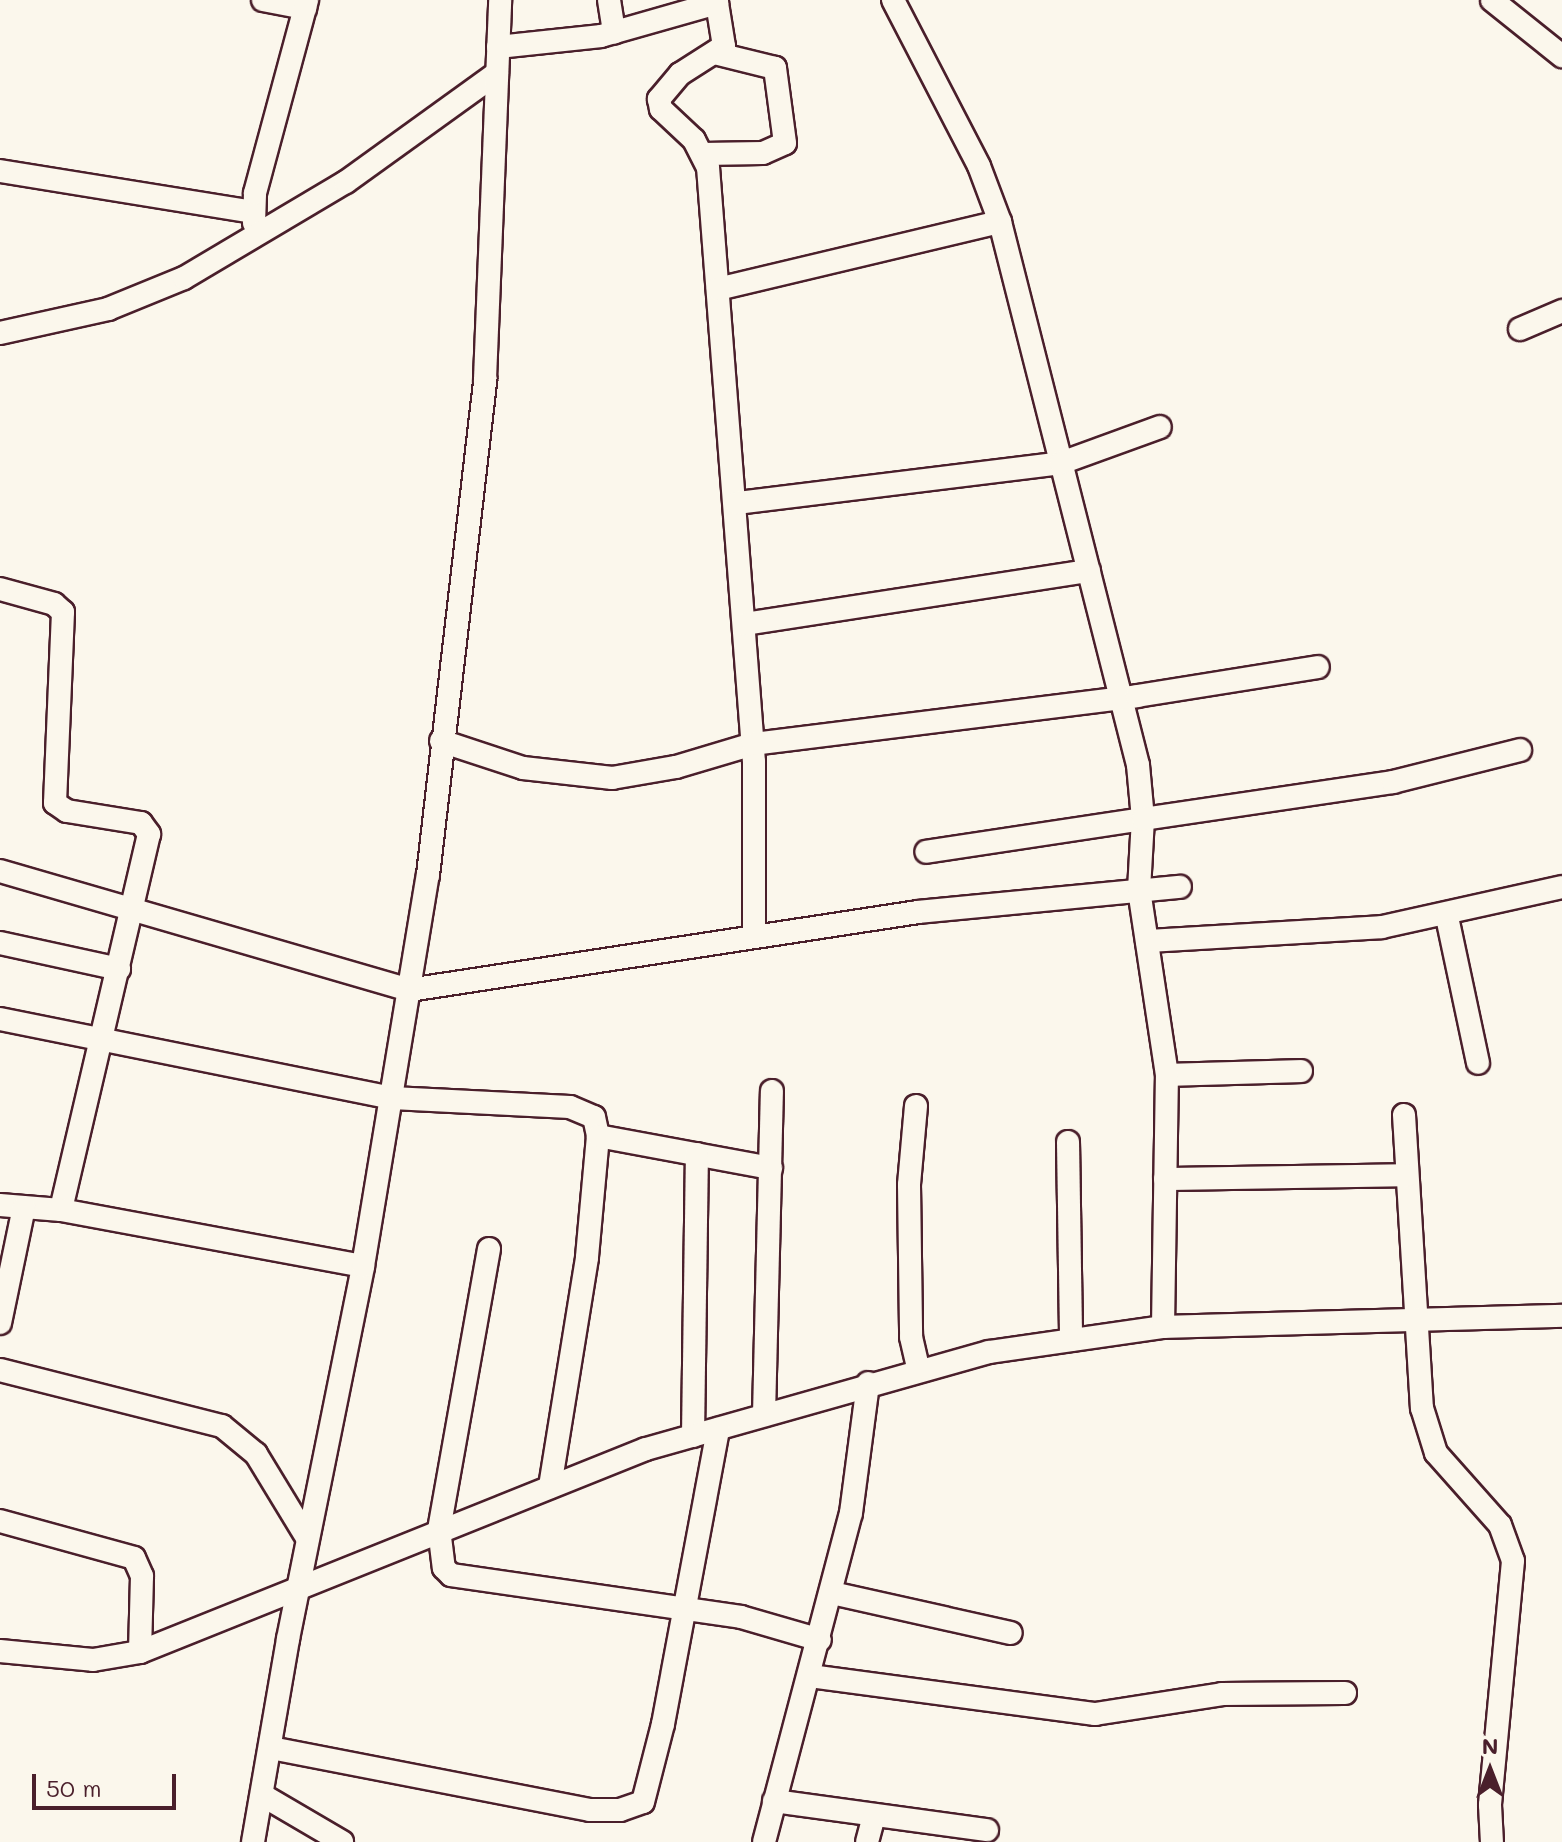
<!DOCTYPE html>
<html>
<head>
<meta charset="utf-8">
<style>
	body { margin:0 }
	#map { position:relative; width:1562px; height:1842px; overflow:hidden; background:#fbf7ec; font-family:Mali,sans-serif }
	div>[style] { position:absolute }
	.roads { filter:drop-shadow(2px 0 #4a1f2b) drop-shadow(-2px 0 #4a1f2b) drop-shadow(0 2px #4a1f2b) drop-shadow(0 -2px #4a1f2b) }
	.street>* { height:22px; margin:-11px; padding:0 11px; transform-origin:11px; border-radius:11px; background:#fbf7ec }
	span { translate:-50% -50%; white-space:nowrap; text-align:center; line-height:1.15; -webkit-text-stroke:8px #fbf7ec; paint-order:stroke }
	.north { position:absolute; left:1450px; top:1730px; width:80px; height:80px; -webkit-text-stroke:6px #fbf7ec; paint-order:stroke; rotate:0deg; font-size:22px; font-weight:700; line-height:32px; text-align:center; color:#4a1f2b }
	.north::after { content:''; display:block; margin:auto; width:28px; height:36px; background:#4a1f2b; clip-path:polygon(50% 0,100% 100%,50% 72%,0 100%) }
	.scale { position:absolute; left:32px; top:1774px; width:144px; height:36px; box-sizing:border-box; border:4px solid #4a1f2b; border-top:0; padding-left:10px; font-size:24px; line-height:28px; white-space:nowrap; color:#4a1f2b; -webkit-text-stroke:6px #fbf7ec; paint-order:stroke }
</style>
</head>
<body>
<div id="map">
	<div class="roads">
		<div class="street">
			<div style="left:263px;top:0;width:43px;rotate:10.8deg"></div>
			<div style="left:609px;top:0;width:33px;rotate:81deg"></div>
			<div style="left:893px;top:0;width:187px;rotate:62.6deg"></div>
			<div style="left:979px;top:166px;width:60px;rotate:69.4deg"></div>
			<div style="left:1492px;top:0;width:90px;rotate:38.7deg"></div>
			<div style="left:498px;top:47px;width:104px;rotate:-6.1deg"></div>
			<div style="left:601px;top:36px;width:121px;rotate:-15.9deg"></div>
			<div style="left:717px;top:3px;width:44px;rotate:80.8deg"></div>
			<div style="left:724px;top:46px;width:52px;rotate:147.5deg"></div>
			<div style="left:680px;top:74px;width:33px;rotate:130deg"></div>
			<div style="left:659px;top:99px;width:10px;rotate:79deg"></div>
			<div style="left:661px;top:109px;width:45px;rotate:43.2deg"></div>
			<div style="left:694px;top:140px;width:30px;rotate:63deg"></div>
			<div style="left:708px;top:167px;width:597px;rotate:85.58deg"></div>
			<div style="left:754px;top:762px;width:175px;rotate:90deg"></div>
			<div style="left:703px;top:154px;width:60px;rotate:-1deg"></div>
			<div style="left:763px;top:153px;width:24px;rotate:-24deg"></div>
			<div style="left:785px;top:143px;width:76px;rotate:-97.6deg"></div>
			<div style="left:775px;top:68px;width:59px;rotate:-166.2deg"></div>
			<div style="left:0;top:171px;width:256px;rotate:9.2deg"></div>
			<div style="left:254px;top:223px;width:30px;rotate:-88deg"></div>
			<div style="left:255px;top:193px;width:200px;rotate:-74.9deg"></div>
			<div style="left:718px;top:289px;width:290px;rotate:-13.4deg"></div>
			<div style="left:1000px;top:222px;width:560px;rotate:75.74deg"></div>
			<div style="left:1138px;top:765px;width:54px;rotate:84.7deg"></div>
			<div style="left:1143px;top:819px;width:219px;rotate:171.4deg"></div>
			<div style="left:1520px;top:329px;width:46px;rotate:-23.2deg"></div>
			<div style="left:0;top:333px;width:111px;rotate:-12.5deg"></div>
			<div style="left:108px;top:309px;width:82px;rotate:-22.2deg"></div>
			<div style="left:184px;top:278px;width:188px;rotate:-30.7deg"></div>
			<div style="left:346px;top:182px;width:186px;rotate:-35.8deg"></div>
			<div style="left:737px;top:503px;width:326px;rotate:-7deg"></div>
			<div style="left:1061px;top:463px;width:105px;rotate:-20deg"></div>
			<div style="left:0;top:589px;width:56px;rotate:15.5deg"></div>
			<div style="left:54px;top:604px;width:12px;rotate:42deg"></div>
			<div style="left:63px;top:612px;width:191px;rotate:92.4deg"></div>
			<div style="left:55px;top:803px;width:14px;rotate:34deg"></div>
			<div style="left:67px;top:811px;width:75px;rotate:9.2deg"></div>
			<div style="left:141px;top:823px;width:14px;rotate:54deg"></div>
			<div style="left:149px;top:834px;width:386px;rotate:103.2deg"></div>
			<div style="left:745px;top:624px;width:348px;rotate:-8.8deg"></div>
			<div style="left:441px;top:741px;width:86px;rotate:18.2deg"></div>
			<div style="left:523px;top:768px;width:90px;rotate:6.4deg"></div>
			<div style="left:612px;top:778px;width:65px;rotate:-9.8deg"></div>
			<div style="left:676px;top:767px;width:80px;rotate:-16.6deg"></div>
			<div style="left:753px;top:744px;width:387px;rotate:-7.1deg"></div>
			<div style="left:1137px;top:696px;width:183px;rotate:-9.1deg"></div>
			<div style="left:0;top:871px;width:426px;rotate:16.2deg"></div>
			<div style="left:409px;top:990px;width:515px;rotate:-8.71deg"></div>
			<div style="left:918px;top:912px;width:263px;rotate:-5.5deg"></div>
			<div style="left:1447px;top:917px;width:149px;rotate:78deg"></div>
			<div style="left:1147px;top:941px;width:235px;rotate:-3.4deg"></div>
			<div style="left:1382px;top:927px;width:184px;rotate:-12.5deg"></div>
			<div style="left:0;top:943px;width:122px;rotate:12.3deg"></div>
			<div style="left:0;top:1019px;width:400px;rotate:11.4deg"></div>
			<div style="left:392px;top:1098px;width:178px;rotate:2.9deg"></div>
			<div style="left:570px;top:1107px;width:26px;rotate:23deg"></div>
			<div style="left:594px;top:1117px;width:19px;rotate:78deg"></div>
			<div style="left:598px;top:1136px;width:122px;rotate:95.2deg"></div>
			<div style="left:587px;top:1258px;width:232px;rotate:99.2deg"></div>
			<div style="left:1167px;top:1075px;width:134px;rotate:-1.7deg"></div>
			<div style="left:916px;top:1106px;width:79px;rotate:95.1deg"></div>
			<div style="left:909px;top:1185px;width:152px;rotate:89.2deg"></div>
			<div style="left:911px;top:1337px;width:35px;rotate:77deg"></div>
			<div style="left:1404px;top:1115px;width:294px;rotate:86.5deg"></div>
			<div style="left:1422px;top:1408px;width:47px;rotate:72.7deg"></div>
			<div style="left:1436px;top:1453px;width:96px;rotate:48.4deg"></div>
			<div style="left:1500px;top:1525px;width:38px;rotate:70deg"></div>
			<div style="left:1513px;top:1561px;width:245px;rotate:95.4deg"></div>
			<div style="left:1490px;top:1805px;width:37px;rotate:87deg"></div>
			<div style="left:598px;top:1136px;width:176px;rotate:10.5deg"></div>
			<div style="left:1068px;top:1142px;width:198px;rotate:89.1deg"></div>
			<div style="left:1165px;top:1179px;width:242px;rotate:-0.9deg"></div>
			<div style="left:0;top:1205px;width:61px;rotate:4.7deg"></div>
			<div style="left:61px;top:1210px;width:307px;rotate:10.5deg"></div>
			<div style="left:489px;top:1249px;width:284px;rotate:100.1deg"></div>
			<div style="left:439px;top:1529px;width:39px;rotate:83deg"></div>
			<div style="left:444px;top:1568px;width:10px;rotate:45deg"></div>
			<div style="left:451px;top:1575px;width:293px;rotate:8.2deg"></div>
			<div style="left:741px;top:1617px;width:82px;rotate:16.2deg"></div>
			<div style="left:0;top:1323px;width:118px;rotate:-78.3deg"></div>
			<div style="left:1163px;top:1327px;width:252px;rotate:-89.1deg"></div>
			<div style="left:1167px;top:1075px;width:187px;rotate:-98.6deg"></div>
			<div style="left:1139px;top:890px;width:71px;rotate:-86.8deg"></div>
			<div style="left:1143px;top:819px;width:253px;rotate:-8.4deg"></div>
			<div style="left:1393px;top:782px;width:131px;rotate:-14.1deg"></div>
			<div style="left:0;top:1370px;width:229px;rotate:14.2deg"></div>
			<div style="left:222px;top:1426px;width:44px;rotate:39.5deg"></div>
			<div style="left:256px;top:1454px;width:98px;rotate:58.7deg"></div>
			<div style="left:764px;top:1415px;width:324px;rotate:-88.6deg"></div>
			<div style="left:693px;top:1436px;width:282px;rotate:-89.2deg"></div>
			<div style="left:0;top:1521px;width:139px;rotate:15.4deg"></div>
			<div style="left:134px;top:1558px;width:20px;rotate:66deg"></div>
			<div style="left:142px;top:1576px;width:76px;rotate:91.5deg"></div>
			<div style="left:832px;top:1593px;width:183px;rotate:12.6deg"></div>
			<div style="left:0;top:1651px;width:93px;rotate:5.5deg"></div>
			<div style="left:93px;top:1660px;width:48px;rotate:-9.7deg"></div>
			<div style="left:140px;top:1652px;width:545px;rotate:-21.86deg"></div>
			<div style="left:646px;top:1449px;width:356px;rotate:-15.8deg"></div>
			<div style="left:989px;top:1352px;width:176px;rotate:-8.2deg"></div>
			<div style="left:1163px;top:1327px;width:399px;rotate:-1.6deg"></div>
			<div style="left:810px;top:1676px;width:288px;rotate:7.6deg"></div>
			<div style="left:1095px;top:1714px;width:129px;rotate:-8.9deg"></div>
			<div style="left:1222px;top:1694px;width:123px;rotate:-0.5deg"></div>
			<div style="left:271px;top:1748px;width:325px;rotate:11deg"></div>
			<div style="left:590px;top:1810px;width:30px"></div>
			<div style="left:620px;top:1810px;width:24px;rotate:-19deg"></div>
			<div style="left:643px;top:1802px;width:81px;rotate:-75.6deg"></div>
			<div style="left:663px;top:1724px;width:300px;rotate:-79.4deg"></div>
			<div style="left:262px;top:1795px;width:93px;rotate:30.4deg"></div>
			<div style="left:774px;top:1801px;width:215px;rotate:7.8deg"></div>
			<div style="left:253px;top:1842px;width:206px;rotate:-80.2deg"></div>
			<div style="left:288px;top:1639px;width:380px;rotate:-78.6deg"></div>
			<div style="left:363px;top:1266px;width:396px;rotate:-80.6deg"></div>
			<div style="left:428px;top:875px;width:499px;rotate:-83.4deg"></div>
			<div style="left:485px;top:379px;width:379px;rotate:-87.7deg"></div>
			<div style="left:764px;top:1842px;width:340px;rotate:-75.2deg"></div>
			<div style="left:851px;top:1513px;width:131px;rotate:-82.5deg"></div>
			<div style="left:867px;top:1842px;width:28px;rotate:-75deg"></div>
		</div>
	</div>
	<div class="north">N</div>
	<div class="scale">50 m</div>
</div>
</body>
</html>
